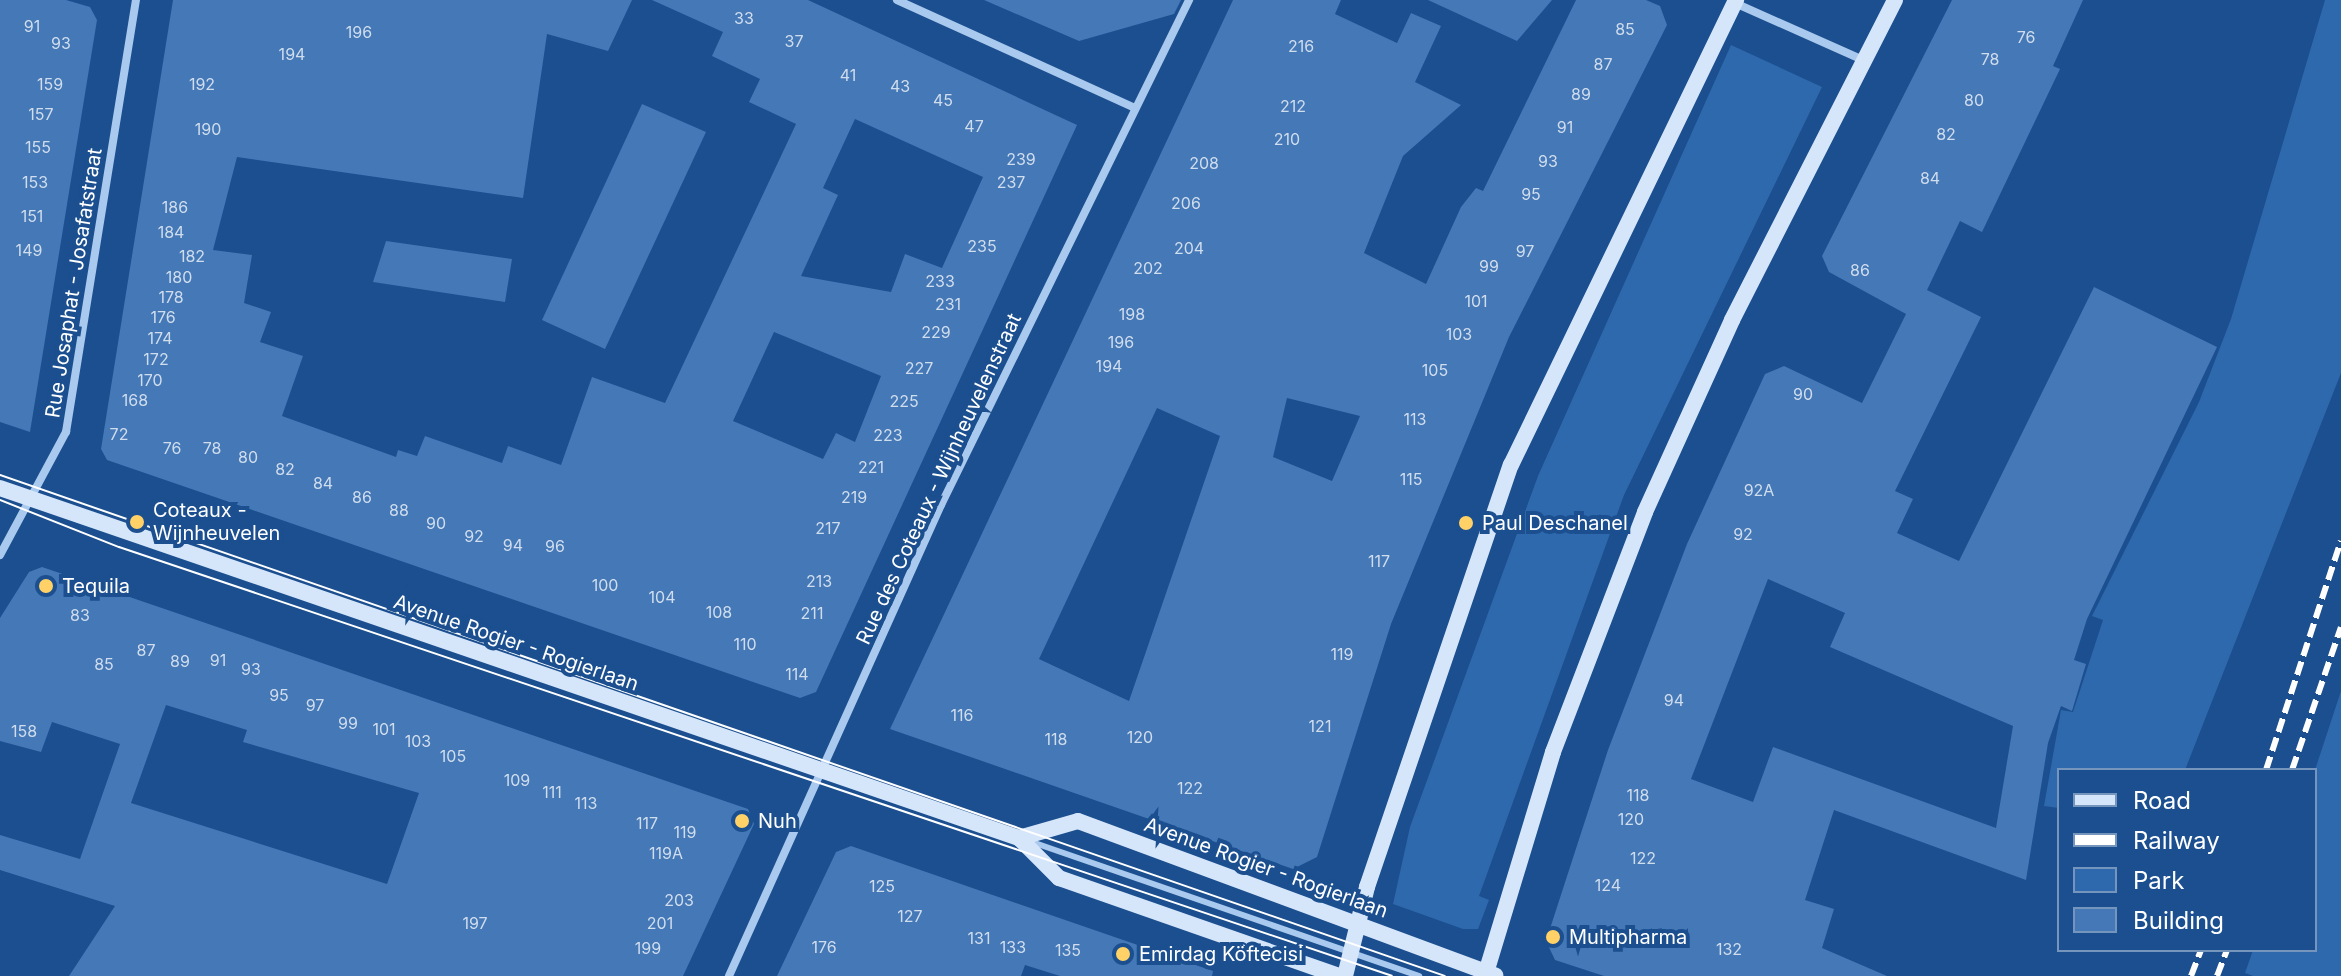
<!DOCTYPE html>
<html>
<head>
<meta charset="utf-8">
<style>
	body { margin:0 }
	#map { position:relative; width:2341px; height:976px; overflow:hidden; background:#1b4f8f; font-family:Inter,sans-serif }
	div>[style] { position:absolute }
	.green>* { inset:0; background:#2e69ad }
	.building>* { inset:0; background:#4478b7 }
	.lane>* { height:6px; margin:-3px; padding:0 3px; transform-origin:3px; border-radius:3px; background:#a9c9ee }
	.street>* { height:8px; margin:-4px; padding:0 4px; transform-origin:4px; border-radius:4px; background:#a9c9ee }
	.secondary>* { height:16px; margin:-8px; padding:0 8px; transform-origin:8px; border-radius:8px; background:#d6e6fa }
	.tram>* { height:2px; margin:-1px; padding:0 1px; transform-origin:1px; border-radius:1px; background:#fff }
	.rail>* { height:6px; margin-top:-3px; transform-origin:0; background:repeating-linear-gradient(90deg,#fff 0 14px,transparent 0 20px) }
	.dots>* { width:22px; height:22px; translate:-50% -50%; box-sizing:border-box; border:4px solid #1b4f8f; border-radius:50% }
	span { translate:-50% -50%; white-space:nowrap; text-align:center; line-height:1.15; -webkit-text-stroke:8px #1b4f8f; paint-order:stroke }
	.number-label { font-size:16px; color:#d0dded }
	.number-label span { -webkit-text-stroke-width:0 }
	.street-label { font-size:20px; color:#fff }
	.poi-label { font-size:20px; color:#fff }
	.left { translate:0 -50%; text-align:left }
	.legend { position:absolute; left:2057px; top:768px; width:260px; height:184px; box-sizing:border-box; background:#1b4f8f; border:2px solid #7695bc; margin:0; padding:10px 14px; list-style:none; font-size:24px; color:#fff }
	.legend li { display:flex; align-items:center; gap:16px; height:40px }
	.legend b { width:40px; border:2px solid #7695bc }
</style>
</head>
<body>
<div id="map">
	<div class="green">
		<div style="clip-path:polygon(2325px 0,2341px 0,2341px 373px,2185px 770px,2059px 770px,2059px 808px,2044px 806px,2061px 710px,2073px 712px,2103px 620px,2092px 616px,2199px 402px,2231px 319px)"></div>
		<div style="clip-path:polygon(1731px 45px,1822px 87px,1624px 495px,1479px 896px,1489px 900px,1478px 929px,1463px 929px,1393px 904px,1410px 827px,1538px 476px)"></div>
		<div style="clip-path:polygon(2341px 691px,2341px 976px,2253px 976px,2245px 973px,2253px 950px,2315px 950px,2315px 770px)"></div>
	</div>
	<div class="building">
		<div style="clip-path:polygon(0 0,66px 0,90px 7px,97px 20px,30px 432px,0 422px)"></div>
		<div style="clip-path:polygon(evenodd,173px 0,632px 0,608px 51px,547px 34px,523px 198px,237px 157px,213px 250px,252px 255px,244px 303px,271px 312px,260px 342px,303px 356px,282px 416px,396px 457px,398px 450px,417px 456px,425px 436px,502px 463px,508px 446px,561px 465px,592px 377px,665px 403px,796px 124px,749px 102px,760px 79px,712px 56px,723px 32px,652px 0,808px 0,1077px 125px,816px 692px,800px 698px,107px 460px,101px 449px,173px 0,855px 119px,983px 177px,942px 268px,905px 254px,891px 292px,801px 276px,838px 195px,823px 188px,855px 119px,173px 0,774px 332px,881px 376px,855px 442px,836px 433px,823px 459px,733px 421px,774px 332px)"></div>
		<div style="clip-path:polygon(984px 0,1181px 0,1174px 14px,1079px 41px)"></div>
		<div style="clip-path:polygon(evenodd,1233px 0,1341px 0,1335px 14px,1397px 43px,1411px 13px,1441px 26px,1415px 82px,1461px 105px,1403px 156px,1364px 253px,1426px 284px,1461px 207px,1476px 188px,1483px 191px,1576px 0,1646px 0,1660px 6px,1667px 25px,1509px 337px,1391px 624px,1317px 857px,1293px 869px,890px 729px,1233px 0,1287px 398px,1360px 416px,1332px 481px,1273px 457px,1287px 398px,1233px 0,1157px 408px,1220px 436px,1129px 701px,1039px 659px,1157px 408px)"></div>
		<div style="clip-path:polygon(1428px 0,1552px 0,1517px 41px)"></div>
		<div style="clip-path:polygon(evenodd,1952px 0,2083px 0,2053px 66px,2060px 69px,1982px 232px,1960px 221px,1927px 290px,1981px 317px,1895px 491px,1913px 499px,1897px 533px,1959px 561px,2094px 287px,2217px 347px,2087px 619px,2074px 660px,2086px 664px,2072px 711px,2061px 706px,2048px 743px,2026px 880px,1834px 810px,1805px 900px,1834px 909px,1822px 948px,1887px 976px,1604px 976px,1555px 960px,1546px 941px,1608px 750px,1687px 544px,1765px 374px,1784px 366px,1862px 403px,1906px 314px,1829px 272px,1822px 256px,1952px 0,1768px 579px,1845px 613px,1830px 647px,2013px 726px,1996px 828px,1773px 747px,1753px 802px,1691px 779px,1768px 579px)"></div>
		<div style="clip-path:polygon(642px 104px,706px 132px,605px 349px,542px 320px)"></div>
		<div style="clip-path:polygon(386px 241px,512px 259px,505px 302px,373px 282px)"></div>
		<div style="clip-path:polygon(evenodd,42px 567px,748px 809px,754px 824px,683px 976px,69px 976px,115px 906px,0 870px,0 835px,80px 859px,120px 744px,52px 722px,41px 752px,0 741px,0 618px,29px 572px,42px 567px,166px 705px,247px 730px,243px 742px,419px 793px,387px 884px,131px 803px,166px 705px)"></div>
		<div style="clip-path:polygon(851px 846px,1213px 971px,1212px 976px,1060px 976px,1025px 965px,1021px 976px,777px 976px,836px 852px)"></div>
	</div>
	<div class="lane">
		<div style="left:1029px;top:841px;width:413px;rotate:19.1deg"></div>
	</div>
	<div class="street">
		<div style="left:897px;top:0;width:261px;rotate:24.4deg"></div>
		<div style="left:1735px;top:3px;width:142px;rotate:24deg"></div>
		<div style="left:0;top:555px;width:140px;rotate:-61.8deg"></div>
		<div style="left:66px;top:432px;width:438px;rotate:-80.8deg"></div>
		<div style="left:729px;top:976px;width:517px;rotate:-65.77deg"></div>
		<div style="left:941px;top:505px;width:563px;rotate:-63.84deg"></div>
	</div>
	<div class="secondary">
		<div style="left:0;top:488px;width:1077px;rotate:18.96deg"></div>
		<div style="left:1019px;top:838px;width:57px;rotate:45deg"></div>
		<div style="left:1059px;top:878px;width:297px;rotate:19.3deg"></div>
		<div style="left:1019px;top:838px;width:61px;rotate:-16.1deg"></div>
		<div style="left:1078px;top:821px;width:445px;rotate:20.3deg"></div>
		<div style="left:1345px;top:976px;width:92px;rotate:-76.1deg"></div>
		<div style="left:1367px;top:887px;width:446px;rotate:-71.2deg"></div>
		<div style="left:1511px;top:465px;width:517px;rotate:-64.18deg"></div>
		<div style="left:1485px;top:976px;width:234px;rotate:-73.1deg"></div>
		<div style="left:1553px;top:752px;width:257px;rotate:-69deg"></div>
		<div style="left:1645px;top:512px;width:211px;rotate:-65.6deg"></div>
		<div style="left:1732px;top:320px;width:359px;rotate:-63deg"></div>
	</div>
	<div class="tram">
		<div style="left:0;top:475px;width:1529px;rotate:19.12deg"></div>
		<div style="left:0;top:500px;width:128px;rotate:21.6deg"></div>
		<div style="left:119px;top:547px;width:1343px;rotate:18.62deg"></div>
	</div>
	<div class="rail">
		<div style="left:2266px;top:770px;width:241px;rotate:-71.9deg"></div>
		<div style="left:2292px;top:770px;width:151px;rotate:-71.1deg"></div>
		<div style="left:2191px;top:976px;width:28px;rotate:-69deg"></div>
		<div style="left:2217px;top:976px;width:28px;rotate:-69deg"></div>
	</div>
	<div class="dots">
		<div style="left:137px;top:522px;background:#ffd166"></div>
		<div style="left:1466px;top:523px;background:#ffd166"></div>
		<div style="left:46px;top:586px;background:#ffd166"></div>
		<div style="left:742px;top:821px;background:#ffd166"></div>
		<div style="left:1553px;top:937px;background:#ffd166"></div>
		<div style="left:1123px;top:954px;background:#ffd166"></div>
	</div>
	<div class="number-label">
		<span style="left:744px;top:18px">33</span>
		<span style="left:32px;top:26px">91</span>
		<span style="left:1625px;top:29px">85</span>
		<span style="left:359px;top:32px">196</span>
		<span style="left:2026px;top:37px">76</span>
		<span style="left:794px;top:41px">37</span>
		<span style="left:61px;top:43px">93</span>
		<span style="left:1301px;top:46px">216</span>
		<span style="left:292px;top:54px">194</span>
		<span style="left:1990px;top:59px">78</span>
		<span style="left:1603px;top:64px">87</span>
		<span style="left:848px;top:75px">41</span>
		<span style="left:50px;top:84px">159</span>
		<span style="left:202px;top:84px">192</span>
		<span style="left:900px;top:86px">43</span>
		<span style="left:1581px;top:94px">89</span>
		<span style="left:943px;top:100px">45</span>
		<span style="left:1974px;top:100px">80</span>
		<span style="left:1293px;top:106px">212</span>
		<span style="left:41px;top:114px">157</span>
		<span style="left:974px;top:126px">47</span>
		<span style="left:1565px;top:127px">91</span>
		<span style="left:208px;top:129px">190</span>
		<span style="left:1946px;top:134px">82</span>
		<span style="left:1287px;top:139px">210</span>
		<span style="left:38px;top:147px">155</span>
		<span style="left:1021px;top:159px">239</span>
		<span style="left:1548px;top:161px">93</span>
		<span style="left:1204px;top:163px">208</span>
		<span style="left:1930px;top:178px">84</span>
		<span style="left:35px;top:182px">153</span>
		<span style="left:1011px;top:182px">237</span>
		<span style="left:1531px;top:194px">95</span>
		<span style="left:1186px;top:203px">206</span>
		<span style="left:175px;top:207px">186</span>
		<span style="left:32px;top:216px">151</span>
		<span style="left:171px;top:232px">184</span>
		<span style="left:982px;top:246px">235</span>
		<span style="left:1189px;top:248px">204</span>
		<span style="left:29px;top:250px">149</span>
		<span style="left:1525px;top:251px">97</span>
		<span style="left:192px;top:256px">182</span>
		<span style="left:1489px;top:266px">99</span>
		<span style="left:1148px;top:268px">202</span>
		<span style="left:1860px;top:270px">86</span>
		<span style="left:179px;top:277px">180</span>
		<span style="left:940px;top:281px">233</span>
		<span style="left:171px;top:297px">178</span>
		<span style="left:1476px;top:301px">101</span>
		<span style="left:948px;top:304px">231</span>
		<span style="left:1132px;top:314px">198</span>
		<span style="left:163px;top:317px">176</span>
		<span style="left:936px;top:332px">229</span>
		<span style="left:1459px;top:334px">103</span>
		<span style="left:160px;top:338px">174</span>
		<span style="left:1121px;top:342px">196</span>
		<span style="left:156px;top:359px">172</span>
		<span style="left:1109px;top:366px">194</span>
		<span style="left:919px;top:368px">227</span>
		<span style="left:1435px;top:370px">105</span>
		<span style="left:150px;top:380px">170</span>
		<span style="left:1803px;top:394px">90</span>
		<span style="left:135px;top:400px">168</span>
		<span style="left:904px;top:401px">225</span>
		<span style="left:1415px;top:419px">113</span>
		<span style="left:119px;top:434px">72</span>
		<span style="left:888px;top:435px">223</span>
		<span style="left:172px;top:448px">76</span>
		<span style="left:212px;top:448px">78</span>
		<span style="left:248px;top:457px">80</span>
		<span style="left:871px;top:467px">221</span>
		<span style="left:285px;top:469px">82</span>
		<span style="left:1411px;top:479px">115</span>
		<span style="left:323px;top:483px">84</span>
		<span style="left:1759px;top:490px">92A</span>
		<span style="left:362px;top:497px">86</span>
		<span style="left:854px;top:497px">219</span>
		<span style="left:399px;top:510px">88</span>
		<span style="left:436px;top:523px">90</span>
		<span style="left:828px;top:528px">217</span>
		<span style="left:1743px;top:534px">92</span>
		<span style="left:474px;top:536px">92</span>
		<span style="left:513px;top:545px">94</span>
		<span style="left:555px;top:546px">96</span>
		<span style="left:1379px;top:561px">117</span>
		<span style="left:819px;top:581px">213</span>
		<span style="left:605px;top:585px">100</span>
		<span style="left:662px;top:597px">104</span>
		<span style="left:719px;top:612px">108</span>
		<span style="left:812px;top:613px">211</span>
		<span style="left:80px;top:615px">83</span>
		<span style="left:745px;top:644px">110</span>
		<span style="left:146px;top:650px">87</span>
		<span style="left:1342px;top:654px">119</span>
		<span style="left:218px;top:660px">91</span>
		<span style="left:180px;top:661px">89</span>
		<span style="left:104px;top:664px">85</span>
		<span style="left:251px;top:669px">93</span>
		<span style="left:797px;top:674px">114</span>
		<span style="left:279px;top:695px">95</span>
		<span style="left:1674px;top:700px">94</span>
		<span style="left:315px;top:705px">97</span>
		<span style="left:962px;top:715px">116</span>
		<span style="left:348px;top:723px">99</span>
		<span style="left:1320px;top:726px">121</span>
		<span style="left:384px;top:729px">101</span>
		<span style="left:24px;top:731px">158</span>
		<span style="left:1140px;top:737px">120</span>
		<span style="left:1056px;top:739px">118</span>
		<span style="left:418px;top:741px">103</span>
		<span style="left:453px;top:756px">105</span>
		<span style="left:517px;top:780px">109</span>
		<span style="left:1190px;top:788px">122</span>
		<span style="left:552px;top:792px">111</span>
		<span style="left:1638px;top:795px">118</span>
		<span style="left:586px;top:803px">113</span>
		<span style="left:1631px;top:819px">120</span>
		<span style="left:647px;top:823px">117</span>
		<span style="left:685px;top:832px">119</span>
		<span style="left:666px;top:853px">119A</span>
		<span style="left:1643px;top:858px">122</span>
		<span style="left:1608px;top:885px">124</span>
		<span style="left:882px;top:886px">125</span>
		<span style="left:679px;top:900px">203</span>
		<span style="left:910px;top:916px">127</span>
		<span style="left:475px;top:923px">197</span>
		<span style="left:660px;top:923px">201</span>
		<span style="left:979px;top:938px">131</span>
		<span style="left:824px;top:947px">176</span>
		<span style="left:1013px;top:947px">133</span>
		<span style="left:648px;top:948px">199</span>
		<span style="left:1729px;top:949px">132</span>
		<span style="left:1068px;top:950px">135</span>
	</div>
	<div class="street-label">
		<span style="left:74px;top:283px;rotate:-81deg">Rue Josaphat - Josafatstraat</span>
		<span style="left:939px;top:479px;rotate:-65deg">Rue des Coteaux - Wijnheuvelenstraat</span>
		<span style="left:516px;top:643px;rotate:19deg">Avenue Rogier - Rogierlaan</span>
		<span style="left:1266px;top:868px;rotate:20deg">Avenue Rogier - Rogierlaan</span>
	</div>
	<div class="poi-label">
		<span class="left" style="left:153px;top:522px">Coteaux -<br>Wijnheuvelen</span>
		<span class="left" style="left:1482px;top:523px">Paul Deschanel</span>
		<span class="left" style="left:62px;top:586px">Tequila</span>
		<span class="left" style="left:758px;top:821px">Nuh</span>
		<span class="left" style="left:1569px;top:937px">Multipharma</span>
		<span class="left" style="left:1139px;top:954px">Emirdag Köftecisi</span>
	</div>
	<ul class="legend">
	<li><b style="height:10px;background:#d6e6fa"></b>Road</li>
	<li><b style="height:10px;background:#fff"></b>Railway</li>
	<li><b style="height:22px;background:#2e69ad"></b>Park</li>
	<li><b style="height:22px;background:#4478b7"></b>Building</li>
	</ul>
</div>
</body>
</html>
